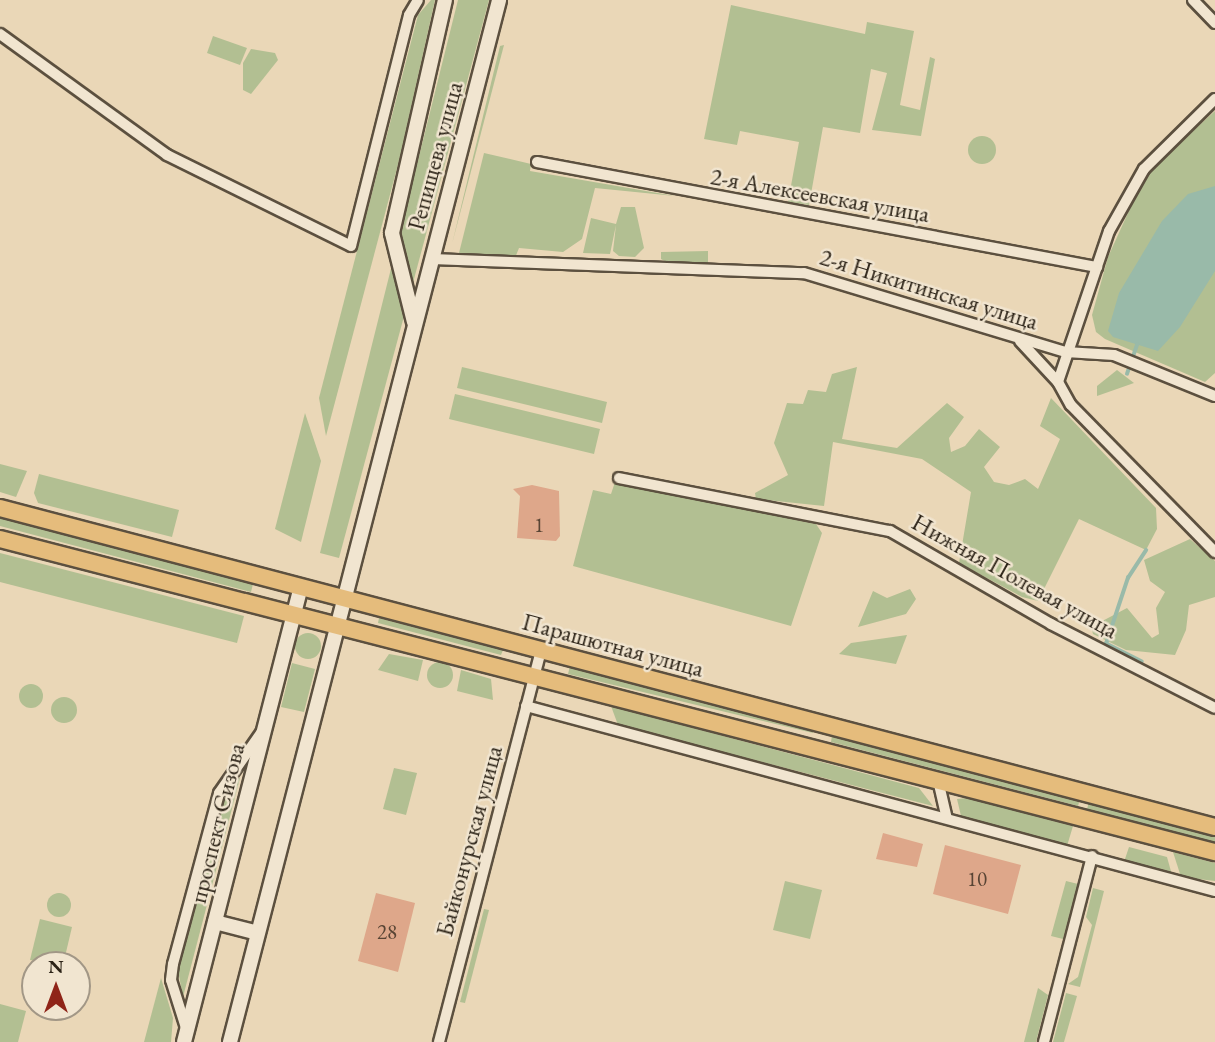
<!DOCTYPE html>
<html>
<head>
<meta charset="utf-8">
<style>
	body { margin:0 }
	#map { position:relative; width:1215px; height:1042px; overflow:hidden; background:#ead7b7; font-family:"EB Garamond",serif }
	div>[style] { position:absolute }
	.green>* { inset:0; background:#b2bf92 }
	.round { border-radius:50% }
	.water>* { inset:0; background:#99baa9 }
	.stream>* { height:3.5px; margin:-1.75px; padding:0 1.75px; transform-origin:1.75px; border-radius:1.75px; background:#99baa9 }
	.building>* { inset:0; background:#dea78a }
	.roads { filter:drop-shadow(2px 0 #5c503f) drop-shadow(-2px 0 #5c503f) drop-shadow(0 2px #5c503f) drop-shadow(0 -2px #5c503f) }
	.street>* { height:10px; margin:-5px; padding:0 5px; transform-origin:5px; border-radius:5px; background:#f1e5d0 }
	.secondary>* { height:14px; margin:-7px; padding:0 7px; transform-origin:7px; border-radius:7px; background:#f1e5d0 }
	.primary>* { height:16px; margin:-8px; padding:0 8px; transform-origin:8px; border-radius:8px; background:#e5bc7c }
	span { translate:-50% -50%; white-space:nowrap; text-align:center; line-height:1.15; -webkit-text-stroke:5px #f1e5d0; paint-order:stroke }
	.number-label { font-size:21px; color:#584434 }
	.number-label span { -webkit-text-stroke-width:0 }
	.street-label { font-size:24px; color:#2c2317 }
	.north { position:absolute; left:21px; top:951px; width:70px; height:70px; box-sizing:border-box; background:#f1e5d0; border:2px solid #a29786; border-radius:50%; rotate:0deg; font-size:19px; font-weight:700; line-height:28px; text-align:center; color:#2c2317 }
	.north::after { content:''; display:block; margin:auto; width:24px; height:32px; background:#8f2418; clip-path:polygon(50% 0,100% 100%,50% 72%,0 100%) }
</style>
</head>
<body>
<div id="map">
	<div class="green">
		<div style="clip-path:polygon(431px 0,435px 0,400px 157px,326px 436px,319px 398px,418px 15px)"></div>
		<div style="clip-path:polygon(458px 0,489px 0,339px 558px,320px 553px)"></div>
		<div style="clip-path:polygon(731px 5px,865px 34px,867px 22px,914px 31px,900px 105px,920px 110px,930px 57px,935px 59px,921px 136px,872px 130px,887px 73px,871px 69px,860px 133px,823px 127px,809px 205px,788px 202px,799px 142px,740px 131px,737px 145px,704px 139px)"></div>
		<div style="clip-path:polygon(213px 36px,247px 48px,240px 65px,207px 53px)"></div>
		<div style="clip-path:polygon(504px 45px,452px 244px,500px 46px)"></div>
		<div style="clip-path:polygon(251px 49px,275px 53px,278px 60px,251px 94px,243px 90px,243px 63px)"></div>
		<div style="clip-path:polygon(1215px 111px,1215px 373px,1205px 382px,1105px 339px,1096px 332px,1092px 315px,1108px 257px,1137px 193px,1156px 164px)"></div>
		<div class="round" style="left:968px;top:136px;width:28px;height:28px"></div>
		<div style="clip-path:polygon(484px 153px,531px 164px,530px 171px,675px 196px,595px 188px,582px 239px,563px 252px,519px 248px,515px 258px,459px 253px)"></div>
		<div style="clip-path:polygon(621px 207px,635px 207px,644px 248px,635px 257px,619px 256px,613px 251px,616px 225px,610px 254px,583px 253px,591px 218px,616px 224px)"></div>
		<div style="clip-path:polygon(708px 251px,708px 263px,670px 264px,661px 259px,661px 252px)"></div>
		<div style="clip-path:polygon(462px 367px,607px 402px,602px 423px,457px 388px)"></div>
		<div style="clip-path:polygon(857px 367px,842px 439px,897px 448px,947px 403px,964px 417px,949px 438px,951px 452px,965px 446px,979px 429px,1000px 447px,984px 467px,994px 482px,1009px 485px,1025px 479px,1038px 489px,1060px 439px,1040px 426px,1051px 398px,1156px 508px,1157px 529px,1146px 550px,1079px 519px,1038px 601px,1022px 597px,959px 563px,971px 492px,922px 459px,833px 442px,824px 506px,756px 499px,755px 493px,788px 475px,774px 443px,787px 403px,803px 404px,808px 390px,826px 392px,832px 374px)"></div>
		<div style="clip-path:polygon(1117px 370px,1134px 383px,1097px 396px,1097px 386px)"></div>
		<div style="clip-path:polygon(455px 394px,600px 429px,594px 454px,449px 419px)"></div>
		<div style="clip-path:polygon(305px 413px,321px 461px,301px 542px,275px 529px)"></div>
		<div style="clip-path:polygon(0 464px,27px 471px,16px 497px,0 492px)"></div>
		<div style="clip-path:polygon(39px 474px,179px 510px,172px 537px,38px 503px,34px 493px)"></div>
		<div style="clip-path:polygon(615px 482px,816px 524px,822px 533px,791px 626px,573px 566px,593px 490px,611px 494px)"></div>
		<div style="clip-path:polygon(0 518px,253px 584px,251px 592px,0 526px)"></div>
		<div style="clip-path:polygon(1190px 539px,1215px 561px,1215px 597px,1189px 605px,1186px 630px,1175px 655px,1126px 650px,1093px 634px,1091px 627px,1127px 608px,1152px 638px,1159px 634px,1156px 608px,1165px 592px,1150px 581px,1144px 560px)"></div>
		<div style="clip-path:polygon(0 553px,244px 616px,237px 643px,0 582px)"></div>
		<div style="clip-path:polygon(910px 589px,916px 599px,906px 614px,858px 627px,873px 591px,887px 598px)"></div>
		<div style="clip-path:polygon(379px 618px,503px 650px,501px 655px,378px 623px)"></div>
		<div class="round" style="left:295px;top:633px;width:26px;height:26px"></div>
		<div style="clip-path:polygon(907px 635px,896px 664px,839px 654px,851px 643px)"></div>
		<div style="clip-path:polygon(389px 654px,423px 660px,418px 681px,378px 670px)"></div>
		<div class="round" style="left:427px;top:662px;width:26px;height:26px"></div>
		<div style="clip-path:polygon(292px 663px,315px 669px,304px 712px,281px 707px)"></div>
		<div style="clip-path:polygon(570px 666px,812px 729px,813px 733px,568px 674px)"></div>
		<div style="clip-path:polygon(461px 670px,491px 679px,493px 700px,457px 691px)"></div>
		<div class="round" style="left:19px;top:684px;width:24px;height:24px"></div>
		<div class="round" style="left:51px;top:697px;width:26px;height:26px"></div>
		<div style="clip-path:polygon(611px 706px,919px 788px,933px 806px,618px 725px)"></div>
		<div style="clip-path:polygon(832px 735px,1080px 799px,1078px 806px,831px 742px)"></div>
		<div style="clip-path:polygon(394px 768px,417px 773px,406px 815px,383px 809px)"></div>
		<div style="clip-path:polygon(234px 778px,240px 778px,183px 997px,177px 965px,222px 794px)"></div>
		<div style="clip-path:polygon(967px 798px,1073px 826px,1067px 846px,961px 816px,957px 799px)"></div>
		<div style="clip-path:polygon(1089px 802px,1215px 834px,1215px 842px,1087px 809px)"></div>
		<div style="clip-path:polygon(1129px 847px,1167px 857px,1172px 875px,1124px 862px)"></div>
		<div style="clip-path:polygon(1173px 852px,1215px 863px,1215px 881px,1181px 877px)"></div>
		<div style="clip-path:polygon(785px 881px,822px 890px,810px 939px,773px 930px)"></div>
		<div style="clip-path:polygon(1066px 881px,1078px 884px,1063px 939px,1051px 936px)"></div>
		<div style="clip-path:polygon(1093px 888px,1104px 891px,1080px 987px,1068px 984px,1078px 977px,1092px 925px,1086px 917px)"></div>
		<div class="round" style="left:47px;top:893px;width:24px;height:24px"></div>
		<div style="clip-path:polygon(484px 909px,489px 910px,465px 1003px,460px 1002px)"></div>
		<div style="clip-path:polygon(40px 919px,72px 927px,63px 965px,30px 960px)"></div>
		<div style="clip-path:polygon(161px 978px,173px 1018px,171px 1042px,144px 1042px)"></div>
		<div style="clip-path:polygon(1038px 988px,1048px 995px,1036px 1042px,1024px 1042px)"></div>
		<div style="clip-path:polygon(1066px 993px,1077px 996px,1064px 1042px,1053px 1042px)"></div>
		<div style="clip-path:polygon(0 1004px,26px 1011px,18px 1042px,0 1042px)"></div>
	</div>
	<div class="water">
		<div style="clip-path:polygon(1215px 186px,1215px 271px,1180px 327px,1158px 351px,1113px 337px,1108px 331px,1119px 293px,1162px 221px,1188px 194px)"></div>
	</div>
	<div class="stream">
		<div style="left:1127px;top:374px;width:31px;rotate:-71deg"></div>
		<div style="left:1142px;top:662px;width:40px;rotate:-153.4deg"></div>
		<div style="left:1106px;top:644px;width:70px;rotate:-71.6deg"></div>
		<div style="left:1128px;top:578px;width:33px;rotate:-57deg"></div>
	</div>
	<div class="building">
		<div style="clip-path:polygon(532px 485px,559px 491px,560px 536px,556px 541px,517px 538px,520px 496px,513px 489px)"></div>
		<div style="clip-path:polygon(883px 833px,923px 844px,917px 867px,876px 859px)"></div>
		<div style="clip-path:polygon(945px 845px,1021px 865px,1008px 914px,933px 894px)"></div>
		<div style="clip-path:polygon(376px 893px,415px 903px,398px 972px,358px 961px)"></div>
	</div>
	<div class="roads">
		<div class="street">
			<div style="left:1193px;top:0;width:32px;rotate:46deg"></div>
			<div style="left:0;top:34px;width:206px;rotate:35.9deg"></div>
			<div style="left:167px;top:155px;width:205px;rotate:26.3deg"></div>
			<div style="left:351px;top:246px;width:238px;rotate:-75.9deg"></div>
			<div style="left:409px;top:15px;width:17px;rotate:-59deg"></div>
			<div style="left:1215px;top:99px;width:100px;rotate:135.4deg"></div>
			<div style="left:1144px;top:169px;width:71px;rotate:119.4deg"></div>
			<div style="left:1109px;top:231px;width:159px;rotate:108.7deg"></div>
			<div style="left:1058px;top:382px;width:26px;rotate:61deg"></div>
			<div style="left:1071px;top:405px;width:206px;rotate:45.6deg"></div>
			<div style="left:537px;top:162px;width:570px;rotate:10.62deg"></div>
			<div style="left:432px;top:259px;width:372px;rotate:2.2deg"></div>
			<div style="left:804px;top:273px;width:274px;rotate:16.8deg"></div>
			<div style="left:1066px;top:352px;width:48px;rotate:3.6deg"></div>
			<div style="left:1114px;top:355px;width:109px;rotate:22.1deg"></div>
			<div style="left:1020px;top:341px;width:56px;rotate:47.2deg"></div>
			<div style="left:619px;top:478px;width:276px;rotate:11.1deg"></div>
			<div style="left:890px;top:531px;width:186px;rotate:30deg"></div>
			<div style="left:1051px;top:624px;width:184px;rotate:27.1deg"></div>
			<div style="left:526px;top:706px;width:713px;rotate:15.03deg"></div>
			<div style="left:938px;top:780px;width:37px;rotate:77deg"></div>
			<div style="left:187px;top:1031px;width:53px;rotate:-107.4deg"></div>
			<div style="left:171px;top:980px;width:16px;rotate:-83deg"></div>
			<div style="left:173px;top:964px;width:177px;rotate:-74.9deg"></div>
			<div style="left:219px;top:793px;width:73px;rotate:-55deg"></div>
			<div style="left:439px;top:1042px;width:405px;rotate:-75.4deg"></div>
			<div style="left:1044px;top:1042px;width:192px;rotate:-75.5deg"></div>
		</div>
		<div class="secondary">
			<div style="left:414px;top:322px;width:92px;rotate:-103.9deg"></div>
			<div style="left:392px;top:233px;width:239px;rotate:-77.2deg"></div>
			<div style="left:215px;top:922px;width:44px;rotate:14.3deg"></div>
			<div style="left:184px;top:1042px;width:470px;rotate:-75.6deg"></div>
			<div style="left:230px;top:1042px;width:1076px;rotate:-75.52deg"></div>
		</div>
		<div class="primary">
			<div style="left:0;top:508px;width:1256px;rotate:14.71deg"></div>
			<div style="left:0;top:539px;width:1255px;rotate:14.45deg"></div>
		</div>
	</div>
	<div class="number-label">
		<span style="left:539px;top:525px">1</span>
		<span style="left:977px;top:879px">10</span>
		<span style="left:387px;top:932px">28</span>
	</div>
	<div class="street-label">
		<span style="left:435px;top:156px;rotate:-75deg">Репищева улица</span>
		<span style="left:820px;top:195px;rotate:10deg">2-я Алексеевская улица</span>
		<span style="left:929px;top:289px;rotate:17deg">2-я Никитинская улица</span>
		<span style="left:1015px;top:576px;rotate:29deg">Нижняя Полевая улица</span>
		<span style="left:613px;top:645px;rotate:15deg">Парашютная улица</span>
		<span style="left:217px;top:823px;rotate:-76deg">проспект Сизова</span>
		<span style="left:469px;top:841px;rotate:-75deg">Байконурская улица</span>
	</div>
	<div class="north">N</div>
</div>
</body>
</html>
